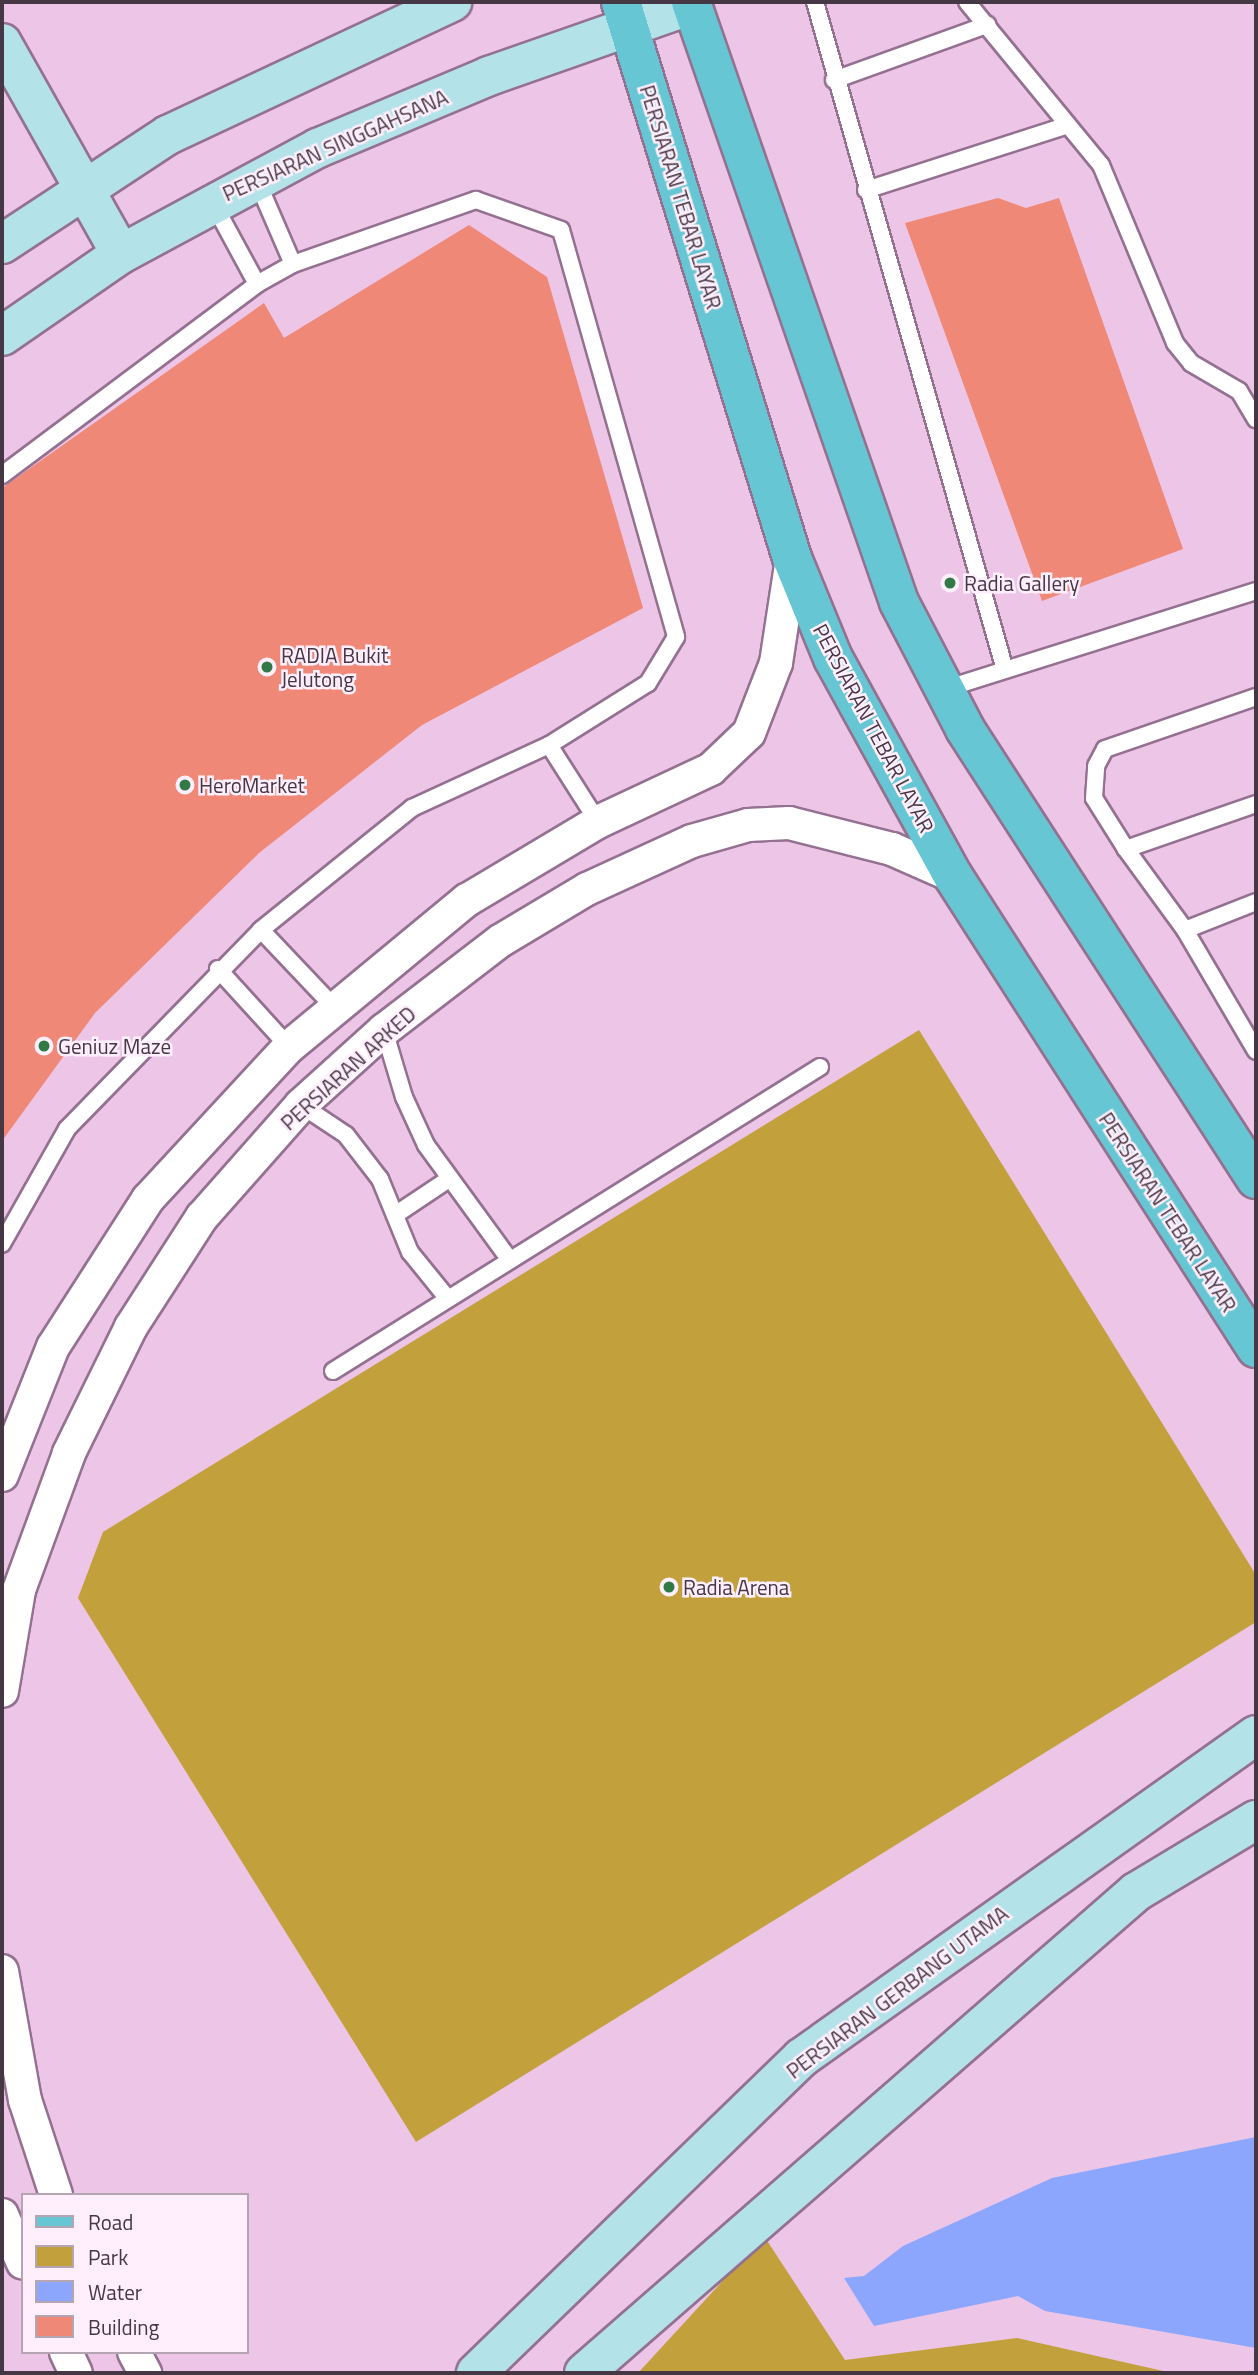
<!DOCTYPE html>
<html>
<head>
<meta charset="utf-8">
<style>
	body { margin:0 }
	#map { position:relative; width:1258px; height:2375px; overflow:hidden; background:#ecc5e7; font-family:"Titillium Web",sans-serif }
	div>[style] { position:absolute }
	.green>* { inset:0; background:#c2a03b }
	.water>* { inset:0; background:#8ca6fd }
	.building>* { inset:0; background:#ef8877 }
	.roads { filter:drop-shadow(2px 0 #947190) drop-shadow(-2px 0 #947190) drop-shadow(0 2px #947190) drop-shadow(0 -2px #947190) }
	.lane>* { height:16px; margin:-8px; padding:0 8px; transform-origin:8px; border-radius:8px; background:#fff }
	.street>* { height:32px; margin:-16px; padding:0 16px; transform-origin:16px; border-radius:16px; background:#fff }
	.secondary>* { height:38px; margin:-19px; padding:0 19px; transform-origin:19px; border-radius:19px; background:#b3e2e9 }
	.primary>* { height:38px; margin:-19px; padding:0 19px; transform-origin:19px; border-radius:19px; background:#67c6d3 }
	.dots>* { width:19px; height:19px; translate:-50% -50%; box-sizing:border-box; border:4px solid #ffeffc; border-radius:50% }
	span { translate:-50% -50%; white-space:nowrap; text-align:center; line-height:1.15; -webkit-text-stroke:5px #ffeffc; paint-order:stroke }
	.street-label { font-size:21px; color:#463744 }
	.poi-label { font-size:21px; color:#463744 }
	.left { translate:0 -50%; text-align:left }
	.frame { position:absolute; inset:0; border:4px solid #463744; pointer-events:none }
	.legend { position:absolute; left:21px; top:2193px; width:228px; height:161px; box-sizing:border-box; background:#ffeffc; border:2px solid #b5a5b2; margin:0; padding:9px 12px; list-style:none; font-size:21px; color:#463744 }
	.legend li { display:flex; align-items:center; gap:14px; height:35px }
	.legend b { width:35px; border:2px solid #b5a5b2 }
</style>
</head>
<body>
<div id="map">
	<div class="green">
		<div style="clip-path:polygon(919px 1030px,1256px 1575px,1256px 1622px,416px 2142px,78px 1598px,103px 1532px)"></div>
		<div style="clip-path:polygon(764px 2236px,845px 2360px,1017px 2338px,1172px 2373px,638px 2373px)"></div>
	</div>
	<div class="water">
		<div style="clip-path:polygon(1256px 2137px,1256px 2348px,1045px 2311px,1018px 2296px,874px 2326px,844px 2278px,864px 2276px,903px 2246px,1052px 2178px)"></div>
	</div>
	<div class="building">
		<div style="clip-path:polygon(998px 198px,1026px 208px,1059px 198px,1183px 549px,1042px 601px,905px 223px)"></div>
		<div style="clip-path:polygon(469px 225px,547px 277px,643px 608px,422px 725px,259px 853px,95px 1013px,2px 1141px,2px 488px,264px 303px,284px 338px)"></div>
	</div>
	<div class="roads">
		<div class="lane">
			<div style="left:815px;top:2px;width:694px;rotate:74.12deg"></div>
			<div style="left:967px;top:2px;width:211px;rotate:50.6deg"></div>
			<div style="left:1101px;top:165px;width:193px;rotate:67.4deg"></div>
			<div style="left:1175px;top:343px;width:26px;rotate:51deg"></div>
			<div style="left:1191px;top:363px;width:56px;rotate:30.3deg"></div>
			<div style="left:1239px;top:391px;width:33px;rotate:59deg"></div>
			<div style="left:834px;top:80px;width:163px;rotate:-19.8deg"></div>
			<div style="left:257px;top:181px;width:90px;rotate:66.6deg"></div>
			<div style="left:866px;top:190px;width:212px;rotate:-17.8deg"></div>
			<div style="left:213px;top:203px;width:92px;rotate:61.5deg"></div>
			<div style="left:2px;top:475px;width:319px;rotate:-36.8deg"></div>
			<div style="left:257px;top:284px;width:41px;rotate:-29.1deg"></div>
			<div style="left:293px;top:264px;width:194px;rotate:-19.3deg"></div>
			<div style="left:476px;top:200px;width:90px;rotate:19.4deg"></div>
			<div style="left:561px;top:230px;width:423px;rotate:74.2deg"></div>
			<div style="left:676px;top:637px;width:54px;rotate:121.3deg"></div>
			<div style="left:648px;top:683px;width:117px;rotate:147.9deg"></div>
			<div style="left:549px;top:745px;width:151px;rotate:155.3deg"></div>
			<div style="left:412px;top:808px;width:194px;rotate:141.1deg"></div>
			<div style="left:261px;top:930px;width:278px;rotate:134.3deg"></div>
			<div style="left:67px;top:1129px;width:132px;rotate:119.5deg"></div>
			<div style="left:945px;top:689px;width:326px;rotate:-17.5deg"></div>
			<div style="left:549px;top:745px;width:91px;rotate:57.5deg"></div>
			<div style="left:1256px;top:804px;width:138px;rotate:160.9deg"></div>
			<div style="left:1126px;top:849px;width:100px;rotate:53.9deg"></div>
			<div style="left:1185px;top:930px;width:140px;rotate:59.6deg"></div>
			<div style="left:1126px;top:849px;width:60px;rotate:-122.1deg"></div>
			<div style="left:1094px;top:798px;width:32px;rotate:-86deg"></div>
			<div style="left:1096px;top:766px;width:19px;rotate:-62deg"></div>
			<div style="left:1105px;top:749px;width:160px;rotate:-19deg"></div>
			<div style="left:261px;top:930px;width:106px;rotate:46.5deg"></div>
			<div style="left:1185px;top:930px;width:76px;rotate:-21.5deg"></div>
			<div style="left:218px;top:969px;width:105px;rotate:47.7deg"></div>
			<div style="left:384px;top:1030px;width:70px;rotate:73.4deg"></div>
			<div style="left:404px;top:1097px;width:53px;rotate:65.4deg"></div>
			<div style="left:426px;top:1145px;width:142px;rotate:53.9deg"></div>
			<div style="left:301px;top:1105px;width:54px;rotate:33.7deg"></div>
			<div style="left:346px;top:1135px;width:56px;rotate:52.3deg"></div>
			<div style="left:380px;top:1179px;width:79px;rotate:67.7deg"></div>
			<div style="left:410px;top:1252px;width:60px;rotate:51deg"></div>
			<div style="left:395px;top:1215px;width:65px;rotate:-33.7deg"></div>
			<div style="left:333px;top:1371px;width:574px;rotate:-31.97deg"></div>
		</div>
		<div class="street">
			<div style="left:2px;top:1475px;width:138px;rotate:-68.3deg"></div>
			<div style="left:53px;top:1347px;width:176px;rotate:-57.3deg"></div>
			<div style="left:148px;top:1199px;width:207px;rotate:-47.2deg"></div>
			<div style="left:289px;top:1047px;width:231px;rotate:-39.6deg"></div>
			<div style="left:467px;top:900px;width:152px;rotate:-30.8deg"></div>
			<div style="left:598px;top:822px;width:125px;rotate:-25.1deg"></div>
			<div style="left:711px;top:769px;width:52px;rotate:-43.5deg"></div>
			<div style="left:749px;top:733px;width:75px;rotate:-68.9deg"></div>
			<div style="left:776px;top:663px;width:106px;rotate:-81.3deg"></div>
			<div style="left:2px;top:1691px;width:102px;rotate:-80.4deg"></div>
			<div style="left:19px;top:1590px;width:146px;rotate:-69.9deg"></div>
			<div style="left:69px;top:1453px;width:140px;rotate:-63.8deg"></div>
			<div style="left:131px;top:1327px;width:131px;rotate:-57.2deg"></div>
			<div style="left:202px;top:1217px;width:149px;rotate:-48.5deg"></div>
			<div style="left:301px;top:1105px;width:112px;rotate:-42.1deg"></div>
			<div style="left:384px;top:1030px;width:146px;rotate:-37.5deg"></div>
			<div style="left:500px;top:941px;width:101px;rotate:-30.9deg"></div>
			<div style="left:587px;top:889px;width:115px;rotate:-24.6deg"></div>
			<div style="left:692px;top:841px;width:58px;rotate:-15.9deg"></div>
			<div style="left:748px;top:825px;width:41px;rotate:-2.8deg"></div>
			<div style="left:789px;top:823px;width:106px;rotate:14.2deg"></div>
			<div style="left:892px;top:849px;width:67px;rotate:23.9deg"></div>
			<div style="left:2px;top:1971px;width:131px;rotate:79.9deg"></div>
			<div style="left:25px;top:2100px;width:100px;rotate:71.9deg"></div>
			<div style="left:2px;top:2215px;width:52px;rotate:66.4deg"></div>
			<div style="left:66px;top:2352px;width:23px;rotate:65deg"></div>
			<div style="left:134px;top:2352px;width:24px;rotate:62deg"></div>
		</div>
		<div class="secondary">
			<div style="left:2px;top:43px;width:242px;rotate:60.6deg"></div>
			<div style="left:2px;top:244px;width:199px;rotate:-33.3deg"></div>
			<div style="left:168px;top:135px;width:314px;rotate:-25.1deg"></div>
			<div style="left:2px;top:336px;width:145px;rotate:-34.6deg"></div>
			<div style="left:121px;top:254px;width:224px;rotate:-28.3deg"></div>
			<div style="left:318px;top:148px;width:186px;rotate:-22.8deg"></div>
			<div style="left:489px;top:76px;width:215px;rotate:-19.3deg"></div>
			<div style="left:476px;top:2373px;width:453px;rotate:-44.1deg"></div>
			<div style="left:801px;top:2058px;width:558px;rotate:-35.37deg"></div>
			<div style="left:584px;top:2373px;width:732px;rotate:-41.07deg"></div>
			<div style="left:1136px;top:1892px;width:140px;rotate:-31deg"></div>
		</div>
		<div class="primary">
			<div style="left:621px;top:2px;width:582px;rotate:72.9deg"></div>
			<div style="left:792px;top:558px;width:108px;rotate:67.7deg"></div>
			<div style="left:833px;top:658px;width:249px;rotate:61.2deg"></div>
			<div style="left:953px;top:876px;width:561px;rotate:57.3deg"></div>
			<div style="left:691px;top:2px;width:635px;rotate:70.88deg"></div>
			<div style="left:899px;top:602px;width:143px;rotate:62.5deg"></div>
			<div style="left:965px;top:729px;width:536px;rotate:57.11deg"></div>
		</div>
	</div>
	<div class="dots">
		<div style="left:950px;top:583px;background:#317946"></div>
		<div style="left:267px;top:667px;background:#317946"></div>
		<div style="left:185px;top:785px;background:#317946"></div>
		<div style="left:44px;top:1046px;background:#317946"></div>
		<div style="left:669px;top:1587px;background:#317946"></div>
	</div>
	<div class="street-label">
		<span style="left:335px;top:145px;rotate:-24deg">PERSIARAN SINGGAHSANA</span>
		<span style="left:681px;top:197px;rotate:73deg">PERSIARAN TEBAR LAYAR</span>
		<span style="left:874px;top:728px;rotate:62deg">PERSIARAN TEBAR LAYAR</span>
		<span style="left:348px;top:1068px;rotate:-42deg">PERSIARAN ARKED</span>
		<span style="left:1168px;top:1212px;rotate:57deg">PERSIARAN TEBAR LAYAR</span>
		<span style="left:897px;top:1992px;rotate:-37deg">PERSIARAN GERBANG UTAMA</span>
	</div>
	<div class="poi-label">
		<span class="left" style="left:964px;top:583px">Radia Gallery</span>
		<span class="left" style="left:281px;top:667px">RADIA Bukit<br>Jelutong</span>
		<span class="left" style="left:199px;top:785px">HeroMarket</span>
		<span class="left" style="left:58px;top:1046px">Geniuz Maze</span>
		<span class="left" style="left:683px;top:1587px">Radia Arena</span>
	</div>
	<div class="frame"></div>
	<ul class="legend">
	<li><b style="height:9px;background:#67c6d3"></b>Road</li>
	<li><b style="height:19px;background:#c2a03b"></b>Park</li>
	<li><b style="height:19px;background:#8ca6fd"></b>Water</li>
	<li><b style="height:19px;background:#ef8877"></b>Building</li>
	</ul>
</div>
</body>
</html>
